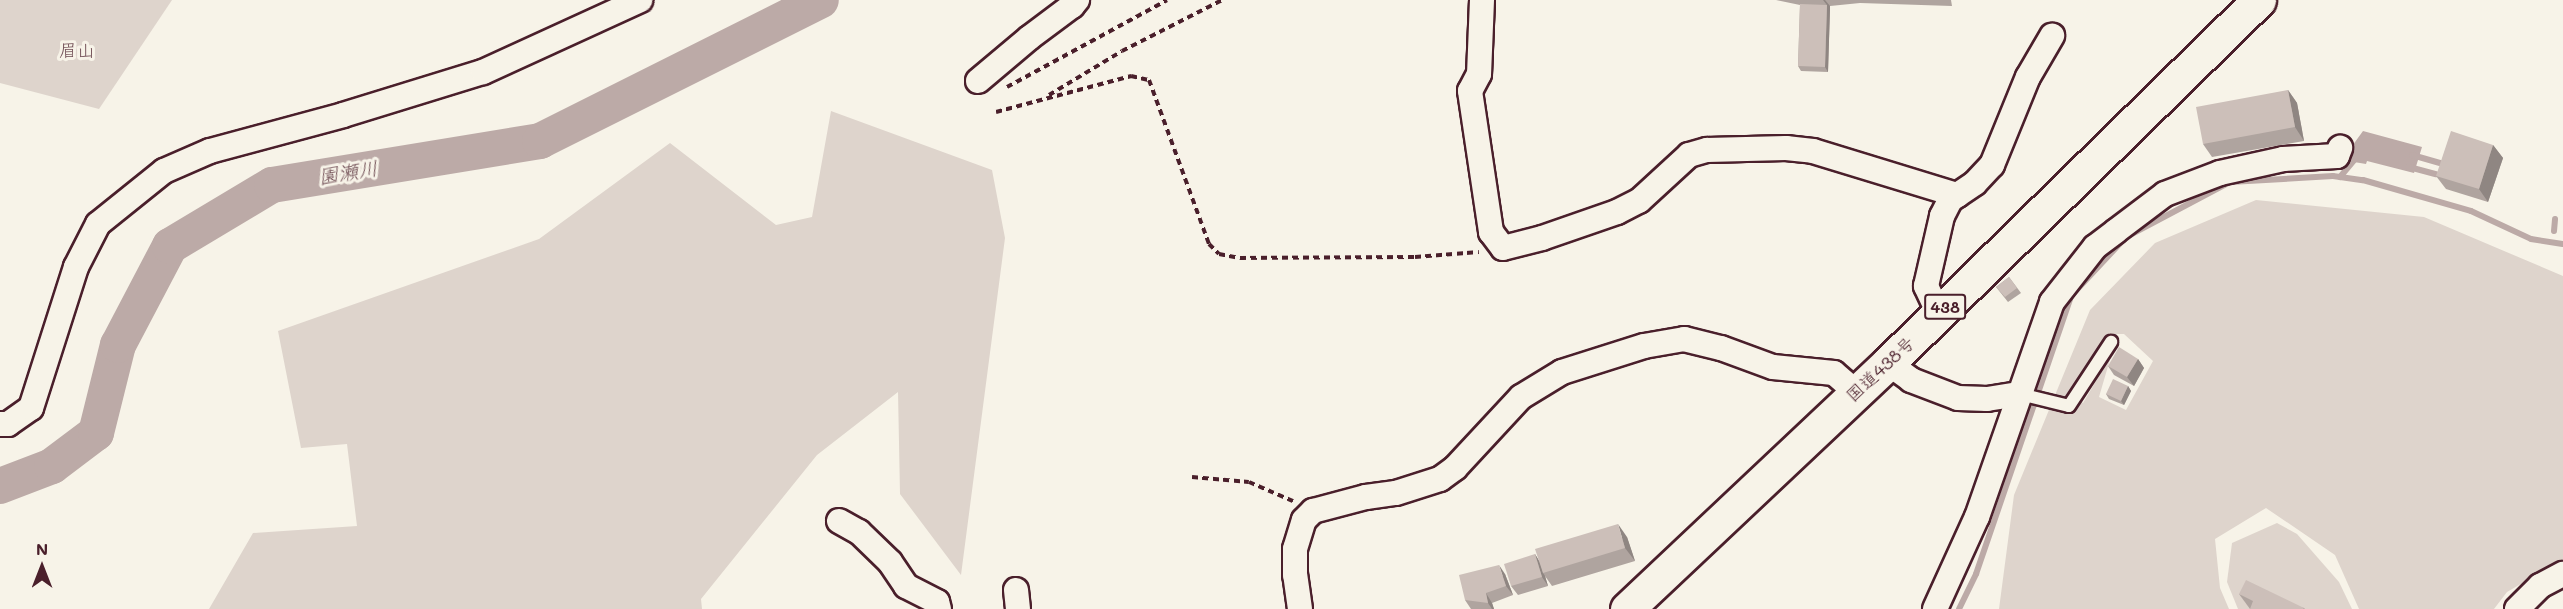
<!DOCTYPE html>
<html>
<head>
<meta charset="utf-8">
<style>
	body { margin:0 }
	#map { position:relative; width:2563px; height:609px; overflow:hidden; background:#f7f3e8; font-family:Mali,"Klee One",sans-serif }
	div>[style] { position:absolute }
	.green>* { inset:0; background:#ded4cc }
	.water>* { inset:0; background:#bcaaa7 }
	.stream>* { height:6px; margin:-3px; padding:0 3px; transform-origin:3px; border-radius:3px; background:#bcaaa7 }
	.river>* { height:36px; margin:-18px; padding:0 18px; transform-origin:18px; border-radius:18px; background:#bcaaa7 }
	.path>* { height:4px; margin-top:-2px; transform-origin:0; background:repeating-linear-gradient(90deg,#4a1f2b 0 6px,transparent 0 10.5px) }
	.roads { filter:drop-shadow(2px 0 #4a1f2b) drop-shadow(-2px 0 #4a1f2b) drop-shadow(0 2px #4a1f2b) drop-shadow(0 -2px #4a1f2b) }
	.lane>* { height:12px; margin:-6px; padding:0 6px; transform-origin:6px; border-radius:6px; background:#f7f3e8 }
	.street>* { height:24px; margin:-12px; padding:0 12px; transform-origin:12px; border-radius:12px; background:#f7f3e8 }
	.highway>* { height:33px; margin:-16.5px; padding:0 16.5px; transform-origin:16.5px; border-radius:16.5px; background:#f7f3e8 }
	.wall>* { inset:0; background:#afa49f }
	.shaded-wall>* { inset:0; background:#8f8682 }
	.building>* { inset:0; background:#ccbfb9 }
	span { translate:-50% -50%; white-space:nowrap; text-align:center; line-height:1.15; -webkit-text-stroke:6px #f7f3e8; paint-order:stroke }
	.shield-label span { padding:2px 4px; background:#f7f3e8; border:2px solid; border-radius:4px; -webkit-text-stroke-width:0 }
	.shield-label { font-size:16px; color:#4a1f2b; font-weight:700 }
	.park-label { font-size:18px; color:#6f4c53 }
	.street-label { font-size:18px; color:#4a1f2b }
	.water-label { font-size:20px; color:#6c4950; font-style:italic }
	.north { position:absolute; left:12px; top:537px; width:60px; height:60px; -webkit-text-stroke:4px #f7f3e8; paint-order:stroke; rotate:0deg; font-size:16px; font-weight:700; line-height:24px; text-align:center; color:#4a1f2b }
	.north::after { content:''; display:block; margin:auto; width:21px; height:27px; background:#4a1f2b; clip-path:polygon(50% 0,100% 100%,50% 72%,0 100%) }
</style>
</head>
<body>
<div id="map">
	<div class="green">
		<div style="clip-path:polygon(0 0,172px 0,99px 109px,0 83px)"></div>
		<div style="clip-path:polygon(831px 111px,992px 170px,1005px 238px,961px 575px,900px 494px,898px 392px,817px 455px,701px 599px,702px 609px,209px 609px,253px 533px,357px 526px,347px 444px,301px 448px,278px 331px,539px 239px,670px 143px,776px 225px,812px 217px)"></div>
		<div style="clip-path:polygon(evenodd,2256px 200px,2424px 217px,2563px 276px,2563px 559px,2507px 592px,2494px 609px,2359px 609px,2335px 555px,2266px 508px,2215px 539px,2220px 588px,2229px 609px,1999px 609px,2014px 495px,2090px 310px,2155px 243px,2256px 200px,2111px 334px,2124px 334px,2153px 361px,2126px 410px,2099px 397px,2111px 356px,2083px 403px,2072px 393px,2111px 334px)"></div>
		<div style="clip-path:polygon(2277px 523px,2297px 534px,2339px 582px,2352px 609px,2238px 609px,2227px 582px,2232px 543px)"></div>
	</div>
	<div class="water">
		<div style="clip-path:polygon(2363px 131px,2422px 147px,2414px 173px,2367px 161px,2366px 164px,2342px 160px)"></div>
	</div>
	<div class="stream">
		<div style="left:2412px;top:155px;width:29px;rotate:16deg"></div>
		<div style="left:2409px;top:167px;width:28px;rotate:15deg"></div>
		<div style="left:2340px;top:177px;width:26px;rotate:-50deg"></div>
		<div style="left:2554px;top:231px;width:12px;rotate:-85deg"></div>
		<div style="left:1959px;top:609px;width:39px;rotate:-64deg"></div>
		<div style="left:1976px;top:574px;width:294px;rotate:-71.1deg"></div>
		<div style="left:2071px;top:296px;width:81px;rotate:-47deg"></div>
		<div style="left:2126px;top:237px;width:118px;rotate:-27.9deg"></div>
		<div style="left:2230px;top:182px;width:103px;rotate:-3.3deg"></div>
		<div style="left:2333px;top:176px;width:30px;rotate:8deg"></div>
		<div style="left:2363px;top:180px;width:112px;rotate:16deg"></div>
		<div style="left:2471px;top:211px;width:66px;rotate:25deg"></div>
		<div style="left:2531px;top:239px;width:32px;rotate:9deg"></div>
	</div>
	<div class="river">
		<div style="left:0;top:486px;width:56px;rotate:-21deg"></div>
		<div style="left:52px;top:466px;width:55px;rotate:-36.9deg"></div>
		<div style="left:96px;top:433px;width:91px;rotate:-76deg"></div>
		<div style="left:118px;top:345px;width:112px;rotate:-62.3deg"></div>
		<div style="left:170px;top:246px;width:119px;rotate:-30.9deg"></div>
		<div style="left:272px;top:185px;width:272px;rotate:-9.3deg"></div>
		<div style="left:540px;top:141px;width:314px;rotate:-26.6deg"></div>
	</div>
	<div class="path">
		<div style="left:1007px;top:87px;width:182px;rotate:-28.5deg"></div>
		<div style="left:1049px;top:95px;width:85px;rotate:-31.1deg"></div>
		<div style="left:1122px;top:51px;width:112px;rotate:-27deg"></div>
		<div style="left:996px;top:112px;width:140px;rotate:-14.9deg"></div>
		<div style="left:1131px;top:76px;width:18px;rotate:13deg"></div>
		<div style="left:1149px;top:80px;width:175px;rotate:69.9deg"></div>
		<div style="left:1209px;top:244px;width:14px;rotate:45deg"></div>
		<div style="left:1219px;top:254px;width:21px;rotate:11deg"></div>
		<div style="left:1240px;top:258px;width:175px;rotate:-0.3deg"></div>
		<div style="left:1415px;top:257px;width:64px;rotate:-4.5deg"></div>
		<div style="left:1192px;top:477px;width:57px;rotate:5deg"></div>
		<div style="left:1249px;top:482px;width:48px;rotate:23.4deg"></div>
	</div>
	<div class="roads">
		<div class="lane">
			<div style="left:2020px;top:394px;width:50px;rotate:13.8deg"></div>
			<div style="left:2069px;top:406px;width:77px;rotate:-56.7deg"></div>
		</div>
		<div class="street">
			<div style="left:1482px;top:0;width:74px;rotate:92.3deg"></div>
			<div style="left:1479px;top:74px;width:19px;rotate:118deg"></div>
			<div style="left:1470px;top:91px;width:143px;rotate:81.5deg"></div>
			<div style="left:1491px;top:232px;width:20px;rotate:53deg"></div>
			<div style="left:1503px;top:248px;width:40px;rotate:-14.4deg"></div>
			<div style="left:1542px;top:238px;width:79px;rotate:-19.1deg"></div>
			<div style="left:1617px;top:212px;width:25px;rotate:-27deg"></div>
			<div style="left:1639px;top:201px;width:68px;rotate:-42.6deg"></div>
			<div style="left:1689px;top:155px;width:19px;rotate:-16deg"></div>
			<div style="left:1707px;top:150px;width:79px;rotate:-1.5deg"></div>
			<div style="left:1786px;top:148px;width:27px;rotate:6deg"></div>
			<div style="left:1813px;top:151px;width:151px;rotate:17deg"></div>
			<div style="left:978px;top:81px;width:67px;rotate:-40.1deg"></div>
			<div style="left:1029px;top:38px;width:54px;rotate:-36.7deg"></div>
			<div style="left:1072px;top:6px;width:8px;rotate:-50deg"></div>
			<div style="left:1939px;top:314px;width:31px;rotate:-115deg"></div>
			<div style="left:1926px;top:286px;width:72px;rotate:-77.1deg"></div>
			<div style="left:1942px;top:216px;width:18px;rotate:-63deg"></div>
			<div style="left:1950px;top:200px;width:30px;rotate:-34deg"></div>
			<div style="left:1975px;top:183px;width:25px;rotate:-47deg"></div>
			<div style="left:1992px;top:165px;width:95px;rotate:-67.8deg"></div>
			<div style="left:2028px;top:77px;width:48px;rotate:-59.7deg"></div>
			<div style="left:1888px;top:363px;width:29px;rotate:36deg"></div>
			<div style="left:1911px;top:380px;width:50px;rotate:21deg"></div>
			<div style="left:1958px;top:398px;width:29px;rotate:2deg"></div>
			<div style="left:1987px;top:399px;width:33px;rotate:-9deg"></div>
			<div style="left:2020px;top:394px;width:97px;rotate:-70.8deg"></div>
			<div style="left:2052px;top:302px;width:70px;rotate:-52deg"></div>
			<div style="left:2095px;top:247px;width:26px;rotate:-37deg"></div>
			<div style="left:2116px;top:231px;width:61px;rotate:-37.1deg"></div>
			<div style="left:2165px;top:194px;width:59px;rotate:-20.9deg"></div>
			<div style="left:2220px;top:173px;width:65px;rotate:-12.5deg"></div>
			<div style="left:2283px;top:159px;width:54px;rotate:-3.2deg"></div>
			<div style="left:2337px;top:156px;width:9px;rotate:-69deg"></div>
			<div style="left:0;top:424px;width:8px"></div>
			<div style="left:8px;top:424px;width:28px;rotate:-35deg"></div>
			<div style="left:31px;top:408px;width:148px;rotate:-72.3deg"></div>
			<div style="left:76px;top:267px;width:48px;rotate:-62.9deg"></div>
			<div style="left:98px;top:224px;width:85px;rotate:-38.8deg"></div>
			<div style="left:164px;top:171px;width:50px;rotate:-23.5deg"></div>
			<div style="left:210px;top:151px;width:138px;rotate:-15.1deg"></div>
			<div style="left:343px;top:115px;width:146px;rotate:-17.1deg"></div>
			<div style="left:483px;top:72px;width:173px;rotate:-24.6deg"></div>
			<div style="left:839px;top:521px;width:23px;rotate:29deg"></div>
			<div style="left:859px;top:532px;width:43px;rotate:44.1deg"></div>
			<div style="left:890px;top:562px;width:29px;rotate:56deg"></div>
			<div style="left:906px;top:586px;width:35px;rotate:27deg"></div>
			<div style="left:937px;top:602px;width:7px;rotate:74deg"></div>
			<div style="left:1016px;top:590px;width:19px;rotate:84deg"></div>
			<div style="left:1300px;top:609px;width:34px;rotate:-98deg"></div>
			<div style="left:1295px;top:575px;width:26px;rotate:-90deg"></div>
			<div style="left:1295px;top:549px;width:30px;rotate:-73deg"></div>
			<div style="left:1304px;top:520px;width:13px;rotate:-45deg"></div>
			<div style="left:1313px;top:511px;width:55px;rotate:-14.8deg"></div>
			<div style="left:1366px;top:497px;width:30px;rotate:-8deg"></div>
			<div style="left:1396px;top:493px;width:46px;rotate:-17.7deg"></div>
			<div style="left:1440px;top:479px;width:19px;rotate:-36deg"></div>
			<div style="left:1455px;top:468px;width:97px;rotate:-47.1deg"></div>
			<div style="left:1521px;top:397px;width:48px;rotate:-31.4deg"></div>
			<div style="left:1562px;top:372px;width:86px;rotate:-17.6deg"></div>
			<div style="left:1644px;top:346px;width:41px;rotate:-9.9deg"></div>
			<div style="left:1684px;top:339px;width:38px;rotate:14deg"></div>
			<div style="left:1721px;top:348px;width:55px;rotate:20.1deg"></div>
			<div style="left:1773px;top:367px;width:61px;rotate:5.6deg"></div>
			<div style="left:1834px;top:373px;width:29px;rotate:41deg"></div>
			<div style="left:1935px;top:609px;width:101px;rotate:-65.5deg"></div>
			<div style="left:1977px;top:517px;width:130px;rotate:-70.7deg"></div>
			<div style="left:2517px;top:609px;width:33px;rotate:-45deg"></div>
			<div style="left:2540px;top:586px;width:26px;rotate:-28deg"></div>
		</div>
		<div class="highway">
			<div style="left:1627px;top:609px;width:359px;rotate:-43.3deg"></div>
			<div style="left:1888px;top:363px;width:519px;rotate:-44.38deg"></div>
		</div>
	</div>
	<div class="wall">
		<div style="clip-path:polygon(1776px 0,1951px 0,1952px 6px,1860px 3px,1830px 6px,1828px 72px,1801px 71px,1798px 66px,1800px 5px)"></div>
		<div style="clip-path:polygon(2288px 90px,2297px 103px,2304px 141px,2212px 157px,2203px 144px)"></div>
		<div style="clip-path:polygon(2493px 145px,2503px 158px,2488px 202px,2446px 189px,2436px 176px)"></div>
		<div style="clip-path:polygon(2009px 277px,2021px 293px,2008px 302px,1996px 287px)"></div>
		<div style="clip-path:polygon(2138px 359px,2144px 368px,2134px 386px,2114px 375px,2108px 366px)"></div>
		<div style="clip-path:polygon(2128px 386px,2131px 391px,2124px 405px,2109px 399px,2106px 394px)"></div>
		<div style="clip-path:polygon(1627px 537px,1635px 561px,1552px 586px,1545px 576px,1548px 586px,1518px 595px,1511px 586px,1535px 554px,1539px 561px)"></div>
		<div style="clip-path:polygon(1505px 574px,1513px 595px,1492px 603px,1494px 609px,1471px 609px,1465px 600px)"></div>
		<div style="clip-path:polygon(2239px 594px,2304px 608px,2305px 609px,2250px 609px)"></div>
	</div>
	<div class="shaded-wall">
		<div style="clip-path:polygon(1823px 0,1825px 0,1830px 6px,1830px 10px,1828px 72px,1825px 67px,1827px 5px)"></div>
		<div style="clip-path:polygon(2288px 90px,2297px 103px,2304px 141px,2295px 127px)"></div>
		<div style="clip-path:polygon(2493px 145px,2503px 158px,2488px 202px,2479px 189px)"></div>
		<div style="clip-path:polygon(2138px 359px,2144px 368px,2134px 386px,2127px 377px)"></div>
		<div style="clip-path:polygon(2128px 386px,2131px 391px,2124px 405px,2121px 401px)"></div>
		<div style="clip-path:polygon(1618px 524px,1627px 537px,1635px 561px,1625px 548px)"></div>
		<div style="clip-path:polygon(1535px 554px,1541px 564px,1543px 573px,1545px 576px,1548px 586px,1542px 577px)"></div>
		<div style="clip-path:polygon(1499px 565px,1505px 574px,1513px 595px,1506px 586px)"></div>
		<div style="clip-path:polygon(1486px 593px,1492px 603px,1494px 609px,1492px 609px,1488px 603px)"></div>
	</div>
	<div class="building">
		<div style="clip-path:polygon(1800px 4px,1827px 5px,1825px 67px,1798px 66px)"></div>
		<div style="clip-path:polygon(2288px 90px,2295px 127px,2203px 144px,2196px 107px)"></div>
		<div style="clip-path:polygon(2451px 131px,2493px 145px,2479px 189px,2436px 176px)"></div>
		<div style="clip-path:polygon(2009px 277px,2017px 288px,2005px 297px,1996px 287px)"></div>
		<div style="clip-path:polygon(2119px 347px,2138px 359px,2127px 377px,2108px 366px)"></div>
		<div style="clip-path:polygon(2113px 379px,2128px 386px,2121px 401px,2106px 394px)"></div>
		<div style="clip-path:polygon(1618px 524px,1625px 548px,1543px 573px,1535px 549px)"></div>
		<div style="clip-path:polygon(1535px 554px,1542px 577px,1511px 586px,1504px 564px)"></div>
		<div style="clip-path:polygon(1499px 565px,1506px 586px,1486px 593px,1488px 603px,1465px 600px,1459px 575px)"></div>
		<div style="clip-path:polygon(2246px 580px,2304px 608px,2303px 609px,2250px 609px,2253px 601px,2239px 594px)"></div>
	</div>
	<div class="shield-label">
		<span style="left:1945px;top:307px">438</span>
	</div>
	<div class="park-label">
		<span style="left:77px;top:50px">眉山</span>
	</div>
	<div class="street-label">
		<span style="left:1880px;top:369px;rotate:-43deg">国道438号</span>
	</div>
	<div class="water-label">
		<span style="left:348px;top:172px;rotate:-9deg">園瀬川</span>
	</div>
	<div class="north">N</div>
</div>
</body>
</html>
